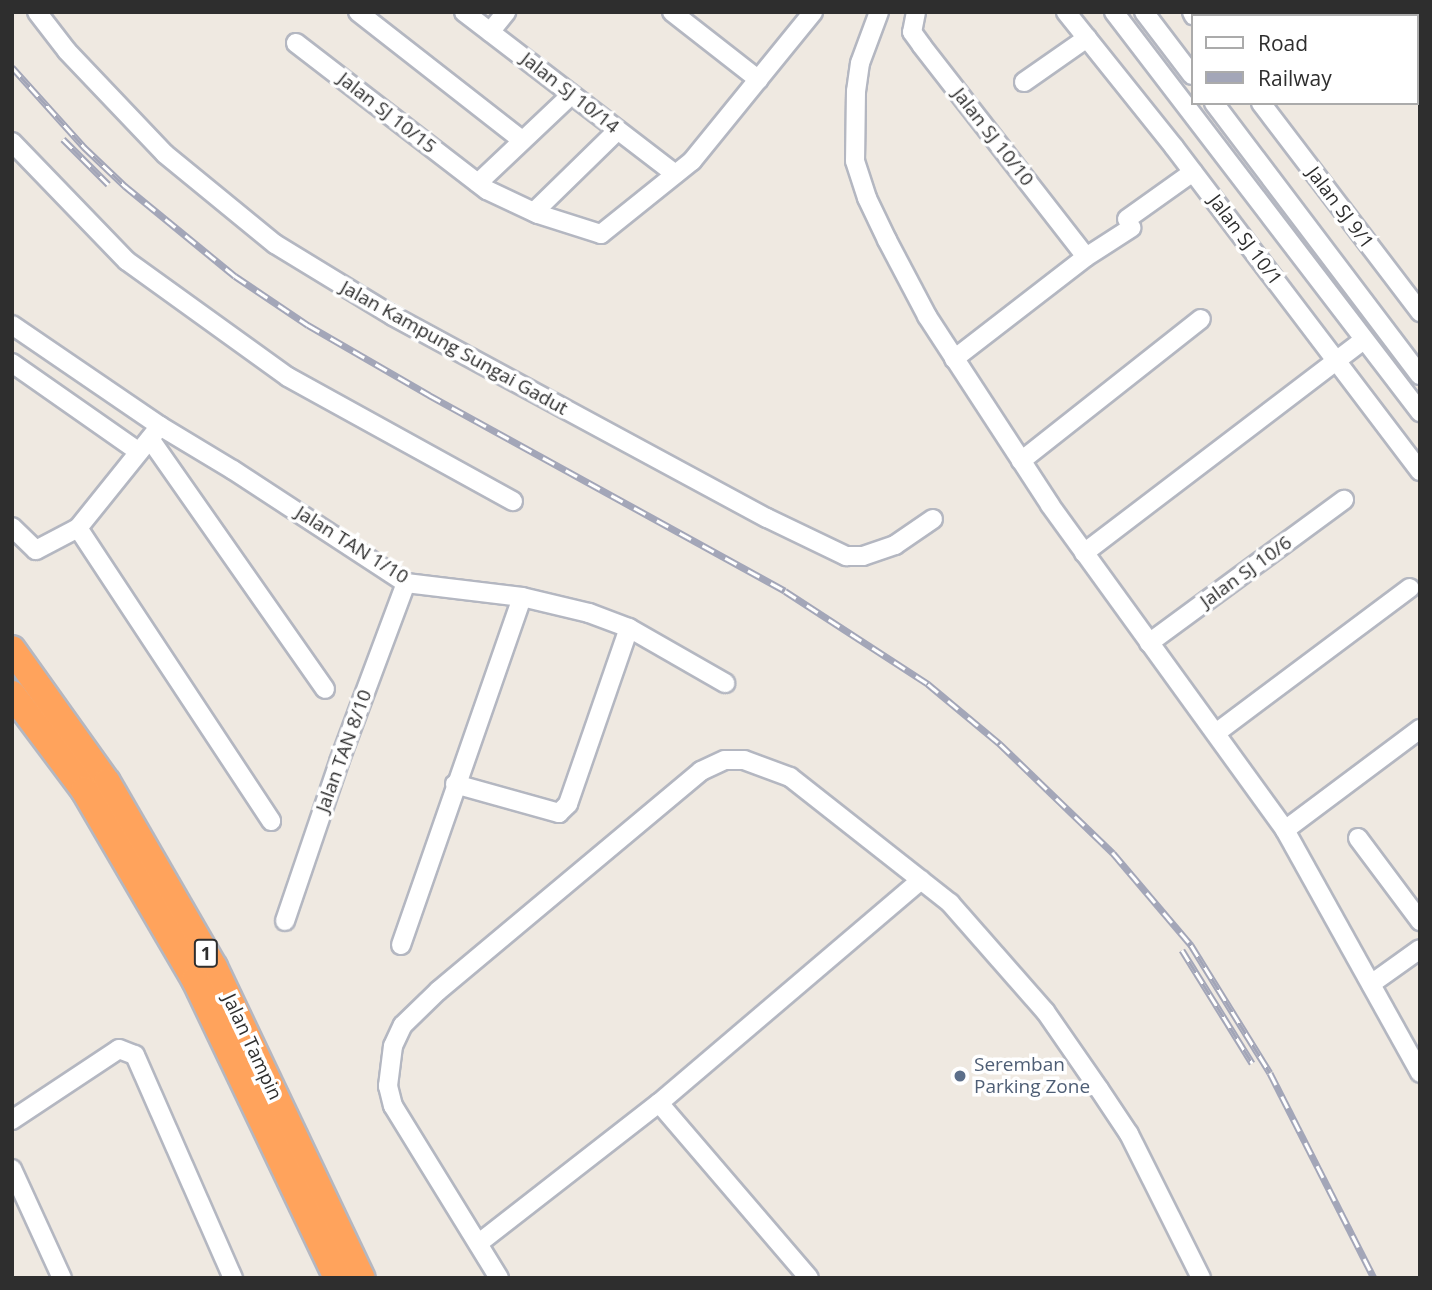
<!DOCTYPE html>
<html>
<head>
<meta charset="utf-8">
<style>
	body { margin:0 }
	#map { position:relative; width:1432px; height:1290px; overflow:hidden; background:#efe9e1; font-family:"Open Sans",sans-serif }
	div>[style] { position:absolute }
	.roads { filter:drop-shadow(2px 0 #b4b7c1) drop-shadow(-2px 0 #b4b7c1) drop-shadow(0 2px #b4b7c1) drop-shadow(0 -2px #b4b7c1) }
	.minor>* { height:18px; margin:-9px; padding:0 9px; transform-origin:9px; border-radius:9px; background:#fff }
	.highway>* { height:26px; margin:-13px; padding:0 13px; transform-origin:13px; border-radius:13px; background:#ffa35c }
	.rail>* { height:7px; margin-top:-3.5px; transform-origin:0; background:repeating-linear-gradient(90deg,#fff 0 13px,#a3a6b8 0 26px); box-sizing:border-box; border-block:2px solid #a3a6b8 }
	.dots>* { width:19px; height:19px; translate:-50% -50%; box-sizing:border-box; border:4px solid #fff; border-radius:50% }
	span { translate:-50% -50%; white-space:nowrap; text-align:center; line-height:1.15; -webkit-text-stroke:7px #fff; paint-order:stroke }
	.shield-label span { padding:2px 5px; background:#fff; border:2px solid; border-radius:5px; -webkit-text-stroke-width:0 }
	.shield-label { font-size:18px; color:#2e2e2e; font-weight:700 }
	.street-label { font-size:19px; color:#2e2e2e }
	.service-label { font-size:19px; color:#4e5e75 }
	.left { translate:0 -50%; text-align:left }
	.frame { position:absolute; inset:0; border:14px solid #2e2e2e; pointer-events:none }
	.legend { position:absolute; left:1191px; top:14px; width:228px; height:91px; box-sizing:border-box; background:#fff; border:2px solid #ababab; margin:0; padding:9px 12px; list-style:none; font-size:21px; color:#2e2e2e }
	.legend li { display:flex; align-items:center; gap:14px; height:35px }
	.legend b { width:35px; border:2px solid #ababab }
</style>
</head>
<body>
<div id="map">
	<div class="roads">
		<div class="minor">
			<div style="left:37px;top:12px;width:49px;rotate:52.4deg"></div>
			<div style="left:67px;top:51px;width:142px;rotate:46.4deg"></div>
			<div style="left:165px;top:154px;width:142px;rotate:39.3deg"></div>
			<div style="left:275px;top:244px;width:138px;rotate:31.4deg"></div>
			<div style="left:393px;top:316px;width:425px;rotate:28.4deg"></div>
			<div style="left:767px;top:518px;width:88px;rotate:25.7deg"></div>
			<div style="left:846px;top:556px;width:17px"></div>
			<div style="left:863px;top:556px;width:34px;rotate:-19deg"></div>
			<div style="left:895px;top:545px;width:46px;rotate:-34.4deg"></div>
			<div style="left:358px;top:12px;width:208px;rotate:38deg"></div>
			<div style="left:464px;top:12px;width:266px;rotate:37.5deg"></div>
			<div style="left:672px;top:12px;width:110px;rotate:38deg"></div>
			<div style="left:879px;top:12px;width:54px;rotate:110.4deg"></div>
			<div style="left:860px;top:63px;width:28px;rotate:98deg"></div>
			<div style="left:856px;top:91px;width:70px;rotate:90.8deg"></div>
			<div style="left:855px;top:161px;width:39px;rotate:72deg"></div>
			<div style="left:867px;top:198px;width:47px;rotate:64.5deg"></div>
			<div style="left:887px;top:240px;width:86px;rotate:62.2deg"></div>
			<div style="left:927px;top:316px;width:225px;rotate:56.9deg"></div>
			<div style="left:1050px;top:505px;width:401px;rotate:54.1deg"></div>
			<div style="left:1285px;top:830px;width:278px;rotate:60.9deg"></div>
			<div style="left:916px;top:12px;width:20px;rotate:101deg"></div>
			<div style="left:912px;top:32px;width:17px;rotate:54deg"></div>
			<div style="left:922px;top:46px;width:267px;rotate:52.1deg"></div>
			<div style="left:1066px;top:12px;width:173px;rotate:51.3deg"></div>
			<div style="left:1174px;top:147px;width:407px;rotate:52.8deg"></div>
			<div style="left:1114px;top:12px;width:504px;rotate:52.58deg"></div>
			<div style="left:1144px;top:12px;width:79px;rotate:52.7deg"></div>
			<div style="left:1192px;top:12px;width:4px;rotate:63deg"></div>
			<div style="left:1366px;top:12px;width:5px;rotate:53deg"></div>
			<div style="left:490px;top:32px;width:26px;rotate:-51deg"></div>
			<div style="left:296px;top:43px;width:241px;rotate:37.6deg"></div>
			<div style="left:487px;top:190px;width:56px;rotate:25.2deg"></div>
			<div style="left:538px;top:214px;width:66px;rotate:17.6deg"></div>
			<div style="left:601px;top:234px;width:117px;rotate:-38.7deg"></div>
			<div style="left:692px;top:161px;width:192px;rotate:-50.9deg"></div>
			<div style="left:1416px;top:78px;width:6px;rotate:51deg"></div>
			<div style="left:1024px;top:82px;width:77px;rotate:-34.9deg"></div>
			<div style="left:1214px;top:103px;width:341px;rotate:52.9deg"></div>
			<div style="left:1261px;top:103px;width:263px;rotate:52.7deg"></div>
			<div style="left:12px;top:142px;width:165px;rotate:46deg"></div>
			<div style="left:127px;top:261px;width:198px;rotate:35.8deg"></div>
			<div style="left:288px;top:377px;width:257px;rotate:28.9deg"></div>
			<div style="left:478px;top:183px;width:128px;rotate:-43.4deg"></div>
			<div style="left:534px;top:212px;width:117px;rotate:-44.3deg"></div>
			<div style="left:1127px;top:219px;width:81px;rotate:-35.5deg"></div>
			<div style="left:12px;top:325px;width:179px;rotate:34.3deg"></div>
			<div style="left:160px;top:426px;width:85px;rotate:31.1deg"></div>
			<div style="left:233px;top:470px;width:207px;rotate:33.2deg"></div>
			<div style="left:406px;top:583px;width:117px;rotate:6.9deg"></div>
			<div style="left:522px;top:597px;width:69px;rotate:13.4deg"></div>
			<div style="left:589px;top:613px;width:43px;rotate:20.6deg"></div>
			<div style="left:629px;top:628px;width:111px;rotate:29.8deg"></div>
			<div style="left:954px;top:359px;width:167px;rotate:-37.7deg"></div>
			<div style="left:1086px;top:257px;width:54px;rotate:-32.8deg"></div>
			<div style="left:12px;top:363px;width:155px;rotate:35deg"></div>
			<div style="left:160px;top:426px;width:131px;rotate:128.8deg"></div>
			<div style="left:78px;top:528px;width:351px;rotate:56.6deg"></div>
			<div style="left:150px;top:439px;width:305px;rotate:55deg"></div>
			<div style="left:1021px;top:461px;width:229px;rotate:-38.3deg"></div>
			<div style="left:12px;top:527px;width:33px;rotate:44deg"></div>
			<div style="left:36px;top:550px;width:47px;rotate:-27.6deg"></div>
			<div style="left:1084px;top:553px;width:352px;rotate:-37.3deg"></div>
			<div style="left:1149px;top:643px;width:242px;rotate:-36.3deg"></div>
			<div style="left:1216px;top:733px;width:242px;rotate:-36.8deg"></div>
			<div style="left:455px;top:784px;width:108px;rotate:15.6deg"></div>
			<div style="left:559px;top:813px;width:13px;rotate:-45deg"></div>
			<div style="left:568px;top:804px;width:186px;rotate:-70.9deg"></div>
			<div style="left:1285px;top:830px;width:169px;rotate:-36.8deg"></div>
			<div style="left:1358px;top:838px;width:104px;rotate:53.2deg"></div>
			<div style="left:285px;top:921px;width:168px;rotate:-71.2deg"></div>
			<div style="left:339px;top:762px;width:191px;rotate:-69.5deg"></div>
			<div style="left:401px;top:945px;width:368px;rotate:-70.8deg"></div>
			<div style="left:1371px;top:984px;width:60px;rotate:-35.5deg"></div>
			<div style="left:659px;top:1103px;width:230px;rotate:49.4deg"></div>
			<div style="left:12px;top:1120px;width:128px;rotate:-33.6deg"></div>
			<div style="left:119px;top:1049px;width:17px;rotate:21deg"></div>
			<div style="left:135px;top:1055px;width:244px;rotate:66.3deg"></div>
			<div style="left:12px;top:1169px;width:120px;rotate:65.4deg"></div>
			<div style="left:479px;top:1243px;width:228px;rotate:-37.9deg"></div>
			<div style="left:659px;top:1103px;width:344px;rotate:-40.4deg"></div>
			<div style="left:499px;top:1278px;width:202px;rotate:-121.6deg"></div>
			<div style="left:393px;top:1106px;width:21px;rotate:-104deg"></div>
			<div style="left:388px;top:1086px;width:40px;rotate:-82.9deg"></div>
			<div style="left:393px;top:1046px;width:23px;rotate:-65deg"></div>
			<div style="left:403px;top:1025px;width:49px;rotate:-44.2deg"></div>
			<div style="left:438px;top:991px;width:343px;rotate:-39.9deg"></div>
			<div style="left:701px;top:771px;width:26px;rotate:-25deg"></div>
			<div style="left:725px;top:760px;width:19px"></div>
			<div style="left:744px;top:760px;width:49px;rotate:20.3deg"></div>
			<div style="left:790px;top:777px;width:204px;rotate:38.2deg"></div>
			<div style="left:950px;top:903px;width:144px;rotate:48.7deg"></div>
			<div style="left:1045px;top:1011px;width:95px;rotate:55.3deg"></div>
			<div style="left:1099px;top:1089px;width:54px;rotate:56.3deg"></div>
			<div style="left:1129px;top:1134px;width:161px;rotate:63.4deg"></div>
		</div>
		<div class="highway">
			<div style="left:12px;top:649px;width:163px;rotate:54.5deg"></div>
			<div style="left:107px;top:782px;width:214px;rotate:60deg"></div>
			<div style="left:214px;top:967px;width:344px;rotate:64.6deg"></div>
			<div style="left:12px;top:694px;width:120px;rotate:53.1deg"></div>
			<div style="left:84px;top:790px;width:220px;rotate:59.7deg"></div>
			<div style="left:195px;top:980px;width:330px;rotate:64.5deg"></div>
		</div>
	</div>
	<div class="rail">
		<div style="left:12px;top:67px;width:108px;rotate:48deg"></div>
		<div style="left:84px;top:147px;width:57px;rotate:43.6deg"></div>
		<div style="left:125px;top:186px;width:142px;rotate:39.3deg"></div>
		<div style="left:235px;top:276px;width:88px;rotate:33.9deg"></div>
		<div style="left:308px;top:325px;width:140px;rotate:30deg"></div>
		<div style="left:429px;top:395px;width:406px;rotate:28.8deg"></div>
		<div style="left:785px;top:591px;width:171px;rotate:33deg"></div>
		<div style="left:928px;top:684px;width:94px;rotate:39.8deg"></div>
		<div style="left:1000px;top:744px;width:157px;rotate:44deg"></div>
		<div style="left:1113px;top:853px;width:121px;rotate:49.7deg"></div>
		<div style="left:1191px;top:945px;width:150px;rotate:58.3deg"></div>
		<div style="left:1270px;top:1073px;width:230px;rotate:63.1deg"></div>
		<div style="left:63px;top:139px;width:64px;rotate:45deg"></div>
		<div style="left:1182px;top:950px;width:133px;rotate:58.2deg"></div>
	</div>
	<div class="dots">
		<div style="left:960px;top:1076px;background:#5c6f8a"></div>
	</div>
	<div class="shield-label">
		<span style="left:206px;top:953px">1</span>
	</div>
	<div class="street-label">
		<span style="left:570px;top:93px;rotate:38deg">Jalan SJ 10/14</span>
		<span style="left:387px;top:113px;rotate:38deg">Jalan SJ 10/15</span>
		<span style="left:993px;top:137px;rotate:52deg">Jalan SJ 10/10</span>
		<span style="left:1340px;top:208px;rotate:53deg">Jalan SJ 9/1</span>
		<span style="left:1245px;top:240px;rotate:53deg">Jalan SJ 10/1</span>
		<span style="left:454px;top:348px;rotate:29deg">Jalan Kampung Sungai Gadut</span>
		<span style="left:352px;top:545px;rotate:32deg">Jalan TAN 1/10</span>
		<span style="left:1246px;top:572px;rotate:-36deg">Jalan SJ 10/6</span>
		<span style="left:344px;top:751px;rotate:-70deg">Jalan TAN 8/10</span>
		<span style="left:252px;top:1047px;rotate:65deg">Jalan Tampin</span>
	</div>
	<div class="service-label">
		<span class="left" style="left:974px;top:1076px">Seremban<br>Parking Zone</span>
	</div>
	<div class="frame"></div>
	<ul class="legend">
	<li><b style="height:9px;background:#fff"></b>Road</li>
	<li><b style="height:9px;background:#a3a6b8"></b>Railway</li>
	</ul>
</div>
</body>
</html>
